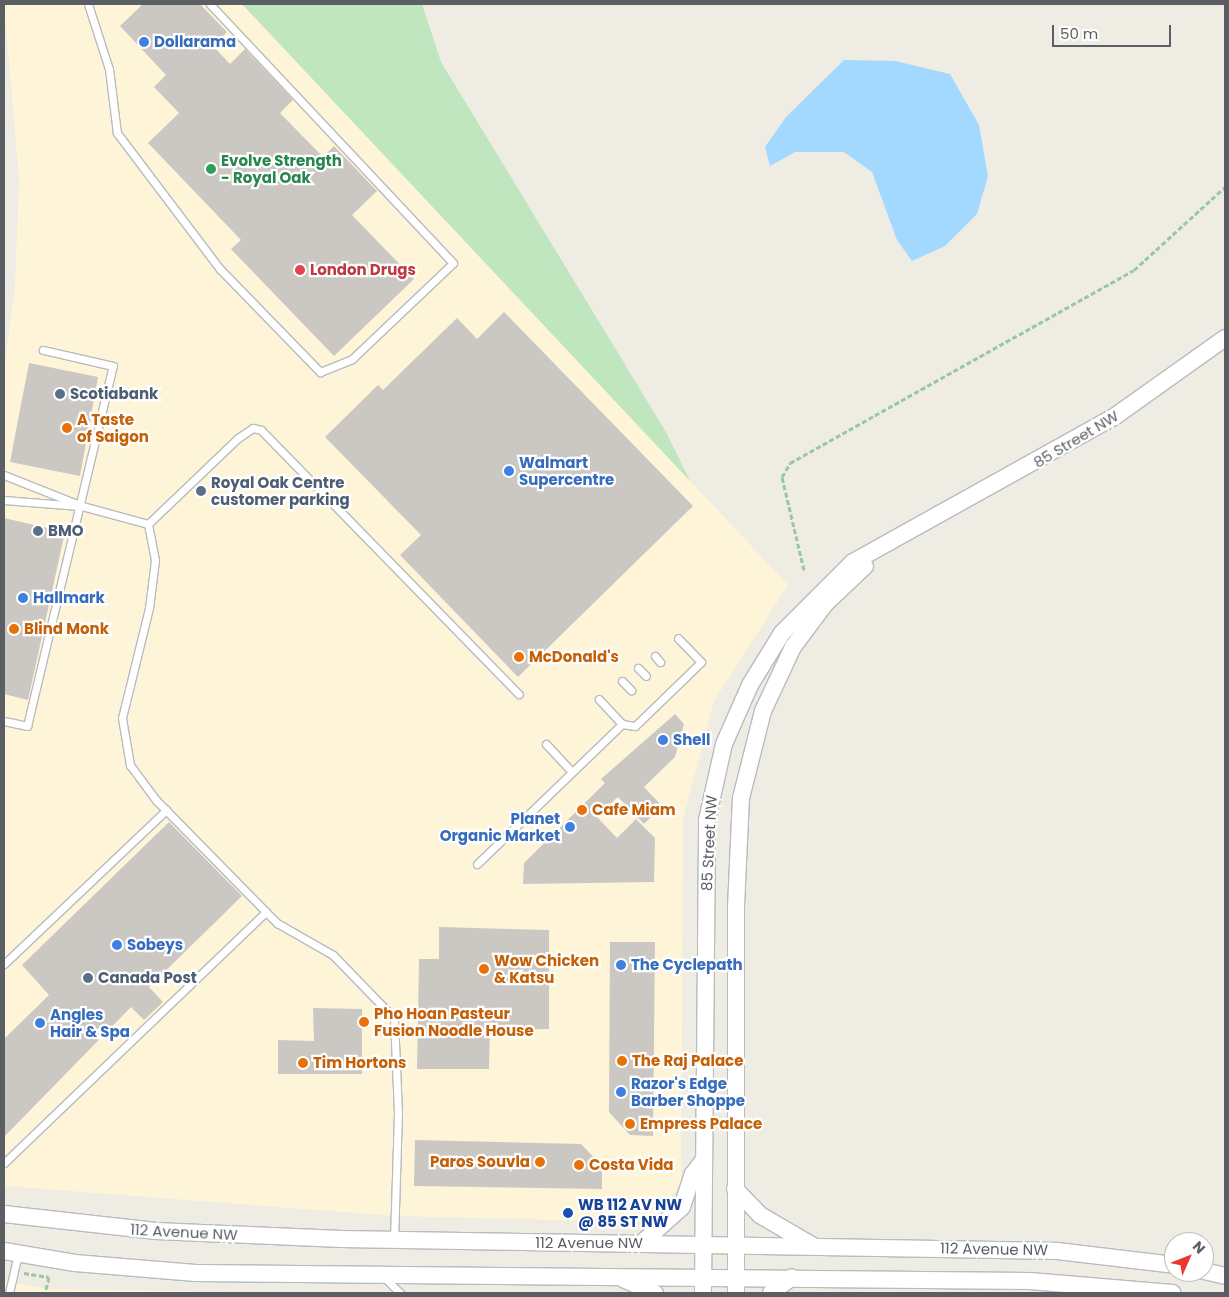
<!DOCTYPE html>
<html>
<head>
<meta charset="utf-8">
<style>
	body { margin:0 }
	#map { position:relative; width:1229px; height:1297px; overflow:hidden; background:#eeece3; font-family:Poppins,sans-serif }
	div>[style] { position:absolute }
	.commercial>* { inset:0; background:#fef5d9 }
	.green>* { inset:0; background:#c0e6bf }
	.water>* { inset:0; background:#a3d8ff }
	.building>* { inset:0; background:#cbc8c3 }
	.path>* { height:3px; margin-top:-1.5px; transform-origin:0; background:repeating-linear-gradient(90deg,#98c7a4 0 5px,transparent 0 7.5px) }
	.roads { filter:drop-shadow(1px 0 #b8bbc0) drop-shadow(-1px 0 #b8bbc0) drop-shadow(0 1px #b8bbc0) drop-shadow(0 -1px #b8bbc0) }
	.service>* { height:7px; margin:-3.5px; padding:0 3.5px; transform-origin:3.5px; border-radius:3.5px; background:#fff }
	.tertiary>* { height:16px; margin:-8px; padding:0 8px; transform-origin:8px; border-radius:8px; background:#fff }
	.dots>* { width:14px; height:14px; translate:-50% -50%; box-sizing:border-box; border:2px solid #fff; border-radius:50% }
	span { translate:-50% -50%; white-space:nowrap; text-align:center; line-height:1.15; -webkit-text-stroke:4.5px #fff; paint-order:stroke }
	.shop-label { font-size:15px; color:#366cbe; font-weight:700 }
	.left { translate:0 -50%; text-align:left }
	.right { translate:-100% -50%; text-align:right }
	.leisure-label { font-size:15px; color:#27864d; font-weight:700 }
	.health-label { font-size:15px; color:#be3a42; font-weight:700 }
	.service-label { font-size:15px; color:#4e5e75; font-weight:700 }
	.food-label { font-size:15px; color:#c56008; font-weight:700 }
	.street-label { font-size:15px; color:#5b5f64 }
	.transit-label { font-size:15px; color:#164399; font-weight:700 }
	.frame { position:absolute; inset:0; border:5px solid #5b5f64; pointer-events:none }
	.north { position:absolute; left:1164px; top:1232px; width:50px; height:50px; box-sizing:border-box; background:#fff; border:1px solid #bdbfc1; border-radius:50%; rotate:46deg; font-size:14px; font-weight:700; line-height:20px; text-align:center; color:#5b5f64 }
	.north::after { content:''; display:block; margin:auto; width:18px; height:22px; background:#eb382d; clip-path:polygon(50% 0,100% 100%,50% 72%,0 100%) }
	.scale { position:absolute; left:1052px; top:25px; width:119px; height:22px; box-sizing:border-box; border:2px solid #5b5f64; border-top:0; padding-left:6px; font-size:15px; line-height:18px; white-space:nowrap; color:#5b5f64; -webkit-text-stroke:4px #fff; paint-order:stroke }
</style>
</head>
<body>
<div id="map">
	<div class="commercial">
		<div style="clip-path:polygon(4px 4px,242px 4px,788px 585px,714px 701px,683px 820px,681px 1185px,650px 1222px,395px 1216px,4px 1186px,4px 370px,15px 288px,19px 178px)"></div>
		<div style="clip-path:polygon(4px 1281px,46px 1289px,279px 1293px,4px 1293px)"></div>
	</div>
	<div class="green">
		<div style="clip-path:polygon(242px 4px,422px 4px,441px 62px,666px 432px,690px 481px)"></div>
	</div>
	<div class="water">
		<div style="clip-path:polygon(844px 60px,895px 61px,950px 74px,979px 125px,988px 176px,977px 214px,945px 246px,912px 261px,897px 240px,872px 172px,844px 152px,795px 152px,770px 166px,765px 147px,786px 117px)"></div>
	</div>
	<div class="building">
		<div style="clip-path:polygon(143px 4px,200px 4px,227px 32px,213px 46px,230px 64px,245px 49px,293px 100px,280px 113px,323px 157px,334px 146px,377px 191px,352px 215px,414px 279px,334px 356px,231px 249px,241px 240px,148px 143px,179px 113px,154px 87px,166px 75px,120px 26px)"></div>
		<div style="clip-path:polygon(504px 312px,693px 506px,518px 677px,400px 555px,421px 535px,325px 437px,378px 385px,383px 390px,457px 318px,477px 339px)"></div>
		<div style="clip-path:polygon(29px 363px,98px 377px,80px 476px,10px 462px)"></div>
		<div style="clip-path:polygon(4px 518px,65px 532px,28px 700px,4px 694px)"></div>
		<div style="clip-path:polygon(675px 714px,684px 724px,675px 757px,644px 787px,662px 806px,644px 824px,618px 797px,596px 816px,617px 838px,636px 819px,655px 838px,654px 882px,523px 884px,524px 863px,605px 783px,601px 779px)"></div>
		<div style="clip-path:polygon(169px 822px,242px 896px,149px 987px,163px 1002px,144px 1020px,131px 1007px,4px 1137px,4px 1039px,49px 995px,22px 965px)"></div>
		<div style="clip-path:polygon(439px 927px,549px 930px,549px 1029px,490px 1030px,489px 1069px,417px 1069px,419px 959px,439px 959px)"></div>
		<div style="clip-path:polygon(610px 942px,655px 942px,653px 1136px,630px 1135px,609px 1112px)"></div>
		<div style="clip-path:polygon(313px 1008px,362px 1009px,362px 1074px,278px 1074px,278px 1040px,314px 1041px)"></div>
		<div style="clip-path:polygon(415px 1140px,581px 1144px,602px 1166px,602px 1189px,414px 1186px)"></div>
	</div>
	<div class="path">
		<div style="left:804px;top:570px;width:96px;rotate:-103.3deg"></div>
		<div style="left:782px;top:477px;width:16px;rotate:-60deg"></div>
		<div style="left:790px;top:463px;width:394px;rotate:-29.3deg"></div>
		<div style="left:1134px;top:270px;width:123px;rotate:-42.4deg"></div>
		<div style="left:24px;top:1273px;width:25px;rotate:9deg"></div>
		<div style="left:49px;top:1277px;width:16px;rotate:104deg"></div>
	</div>
	<div class="roads">
		<div class="service">
			<div style="left:88px;top:4px;width:68px;rotate:72.1deg"></div>
			<div style="left:109px;top:69px;width:64px;rotate:82.9deg"></div>
			<div style="left:117px;top:133px;width:171px;rotate:52.9deg"></div>
			<div style="left:220px;top:269px;width:144px;rotate:45.8deg"></div>
			<div style="left:320px;top:372px;width:35px;rotate:-22deg"></div>
			<div style="left:352px;top:359px;width:139px;rotate:-43.5deg"></div>
			<div style="left:453px;top:263px;width:355px;rotate:-133.2deg"></div>
			<div style="left:4px;top:475px;width:84px;rotate:21.7deg"></div>
			<div style="left:82px;top:506px;width:68px;rotate:15.3deg"></div>
			<div style="left:4px;top:500px;width:75px;rotate:4.6deg"></div>
			<div style="left:148px;top:524px;width:37px;rotate:79deg"></div>
			<div style="left:155px;top:560px;width:48px;rotate:97.1deg"></div>
			<div style="left:149px;top:608px;width:113px;rotate:103.8deg"></div>
			<div style="left:122px;top:718px;width:48px;rotate:80.3deg"></div>
			<div style="left:130px;top:765px;width:44px;rotate:53.4deg"></div>
			<div style="left:156px;top:800px;width:173px;rotate:45.5deg"></div>
			<div style="left:277px;top:923px;width:64px;rotate:29.7deg"></div>
			<div style="left:333px;top:955px;width:88px;rotate:45.9deg"></div>
			<div style="left:394px;top:1018px;width:95px;rotate:87.6deg"></div>
			<div style="left:398px;top:1113px;width:127px;rotate:91.8deg"></div>
			<div style="left:148px;top:524px;width:124px;rotate:-43.7deg"></div>
			<div style="left:238px;top:438px;width:18px;rotate:-34deg"></div>
			<div style="left:253px;top:428px;width:8px;rotate:14deg"></div>
			<div style="left:261px;top:430px;width:369px;rotate:45.7deg"></div>
			<div style="left:655px;top:656px;width:8px;rotate:50deg"></div>
			<div style="left:638px;top:668px;width:11px;rotate:45deg"></div>
			<div style="left:622px;top:681px;width:13px;rotate:45deg"></div>
			<div style="left:4px;top:721px;width:24px;rotate:12deg"></div>
			<div style="left:27px;top:726px;width:370px;rotate:-76.6deg"></div>
			<div style="left:113px;top:366px;width:72px;rotate:-167.1deg"></div>
			<div style="left:622px;top:724px;width:13px;rotate:9deg"></div>
			<div style="left:635px;top:726px;width:92px;rotate:-44.1deg"></div>
			<div style="left:701px;top:662px;width:33px;rotate:-134deg"></div>
			<div style="left:546px;top:744px;width:38px;rotate:47deg"></div>
			<div style="left:477px;top:864px;width:202px;rotate:-44deg"></div>
			<div style="left:622px;top:724px;width:34px;rotate:-133deg"></div>
			<div style="left:4px;top:964px;width:224px;rotate:-43.5deg"></div>
			<div style="left:4px;top:1163px;width:363px;rotate:-43.8deg"></div>
			<div style="left:384px;top:1277px;width:23px;rotate:45deg"></div>
			<div style="left:9px;top:1293px;width:40px;rotate:-77deg"></div>
		</div>
		<div class="tertiary">
			<div style="left:735px;top:1189px;width:36px;rotate:46deg"></div>
			<div style="left:760px;top:1215px;width:61px;rotate:30.3deg"></div>
			<div style="left:4px;top:1214px;width:153px;rotate:6.4deg"></div>
			<div style="left:156px;top:1231px;width:186px;rotate:2.5deg"></div>
			<div style="left:342px;top:1239px;width:715px;rotate:0.96deg"></div>
			<div style="left:1057px;top:1251px;width:118px;rotate:6.8deg"></div>
			<div style="left:643px;top:1242px;width:52px;rotate:-41.9deg"></div>
			<div style="left:682px;top:1207px;width:35px;rotate:-72deg"></div>
			<div style="left:693px;top:1174px;width:15px;rotate:-53deg"></div>
			<div style="left:4px;top:1251px;width:72px;rotate:9.6deg"></div>
			<div style="left:75px;top:1263px;width:121px;rotate:4.7deg"></div>
			<div style="left:196px;top:1273px;width:834px;rotate:0.55deg"></div>
			<div style="left:1030px;top:1281px;width:143px;rotate:4.8deg"></div>
			<div style="left:1204px;top:1271px;width:22px;rotate:13deg"></div>
			<div style="left:623px;top:1279px;width:35px;rotate:24deg"></div>
			<div style="left:703px;top:1293px;width:473px;rotate:-89.5deg"></div>
			<div style="left:707px;top:820px;width:78px;rotate:-77.4deg"></div>
			<div style="left:724px;top:744px;width:64px;rotate:-66.2deg"></div>
			<div style="left:750px;top:685px;width:61px;rotate:-58.4deg"></div>
			<div style="left:782px;top:633px;width:100px;rotate:-45deg"></div>
			<div style="left:853px;top:562px;width:299px;rotate:-29.1deg"></div>
			<div style="left:1114px;top:417px;width:136px;rotate:-35.4deg"></div>
			<div style="left:736px;top:1293px;width:386px;rotate:-90deg"></div>
			<div style="left:736px;top:907px;width:109px;rotate:-87.4deg"></div>
			<div style="left:741px;top:798px;width:90px;rotate:-75.8deg"></div>
			<div style="left:763px;top:711px;width:71px;rotate:-64.9deg"></div>
			<div style="left:793px;top:647px;width:54px;rotate:-53.3deg"></div>
			<div style="left:825px;top:604px;width:55px;rotate:-43.5deg"></div>
			<div style="left:771px;top:1293px;width:26px;rotate:-37deg"></div>
		</div>
	</div>
	<div class="dots">
		<div style="left:144px;top:42px;background:#3f7fe0"></div>
		<div style="left:211px;top:169px;background:#2e9e5b"></div>
		<div style="left:300px;top:270px;background:#e0444e"></div>
		<div style="left:60px;top:394px;background:#5c6f8a"></div>
		<div style="left:67px;top:428px;background:#e8710a"></div>
		<div style="left:509px;top:471px;background:#3f7fe0"></div>
		<div style="left:201px;top:491px;background:#5c6f8a"></div>
		<div style="left:38px;top:531px;background:#5c6f8a"></div>
		<div style="left:23px;top:598px;background:#3f7fe0"></div>
		<div style="left:14px;top:629px;background:#e8710a"></div>
		<div style="left:519px;top:657px;background:#e8710a"></div>
		<div style="left:663px;top:740px;background:#3f7fe0"></div>
		<div style="left:582px;top:810px;background:#e8710a"></div>
		<div style="left:570px;top:827px;background:#3f7fe0"></div>
		<div style="left:117px;top:945px;background:#3f7fe0"></div>
		<div style="left:621px;top:965px;background:#3f7fe0"></div>
		<div style="left:484px;top:969px;background:#e8710a"></div>
		<div style="left:88px;top:978px;background:#5c6f8a"></div>
		<div style="left:364px;top:1022px;background:#e8710a"></div>
		<div style="left:40px;top:1023px;background:#3f7fe0"></div>
		<div style="left:622px;top:1061px;background:#e8710a"></div>
		<div style="left:303px;top:1063px;background:#e8710a"></div>
		<div style="left:621px;top:1092px;background:#3f7fe0"></div>
		<div style="left:630px;top:1124px;background:#e8710a"></div>
		<div style="left:540px;top:1162px;background:#e8710a"></div>
		<div style="left:579px;top:1165px;background:#e8710a"></div>
		<div style="left:568px;top:1213px;background:#1a4fb4"></div>
	</div>
	<div class="shop-label">
		<span class="left" style="left:154px;top:42px">Dollarama</span>
		<span class="left" style="left:519px;top:471px">Walmart<br>Supercentre</span>
		<span class="left" style="left:33px;top:598px">Hallmark</span>
		<span class="left" style="left:673px;top:740px">Shell</span>
		<span class="right" style="left:560px;top:827px">Planet<br>Organic Market</span>
		<span class="left" style="left:127px;top:945px">Sobeys</span>
		<span class="left" style="left:631px;top:965px">The Cyclepath</span>
		<span class="left" style="left:50px;top:1023px">Angles<br>Hair &amp; Spa</span>
		<span class="left" style="left:631px;top:1092px">Razor's Edge<br>Barber Shoppe</span>
	</div>
	<div class="leisure-label">
		<span class="left" style="left:221px;top:169px">Evolve Strength<br>- Royal Oak</span>
	</div>
	<div class="health-label">
		<span class="left" style="left:310px;top:270px">London Drugs</span>
	</div>
	<div class="service-label">
		<span class="left" style="left:70px;top:394px">Scotiabank</span>
		<span class="left" style="left:211px;top:491px">Royal Oak Centre<br>customer parking</span>
		<span class="left" style="left:48px;top:531px">BMO</span>
		<span class="left" style="left:98px;top:978px">Canada Post</span>
	</div>
	<div class="food-label">
		<span class="left" style="left:77px;top:428px">A Taste<br>of Saigon</span>
		<span class="left" style="left:24px;top:629px">Blind Monk</span>
		<span class="left" style="left:529px;top:657px">McDonald's</span>
		<span class="left" style="left:592px;top:810px">Cafe Miam</span>
		<span class="left" style="left:494px;top:969px">Wow Chicken<br>&amp; Katsu</span>
		<span class="left" style="left:374px;top:1022px">Pho Hoan Pasteur<br>Fusion Noodle House</span>
		<span class="left" style="left:632px;top:1061px">The Raj Palace</span>
		<span class="left" style="left:313px;top:1063px">Tim Hortons</span>
		<span class="left" style="left:640px;top:1124px">Empress Palace</span>
		<span class="right" style="left:530px;top:1162px">Paros Souvla</span>
		<span class="left" style="left:589px;top:1165px">Costa Vida</span>
	</div>
	<div class="street-label">
		<span style="left:1076px;top:439px;rotate:-31deg">85 Street NW</span>
		<span style="left:709px;top:843px;rotate:-87deg">85 Street NW</span>
		<span style="left:184px;top:1232px;rotate:3deg">112 Avenue NW</span>
		<span style="left:589px;top:1243px">112 Avenue NW</span>
		<span style="left:994px;top:1249px;rotate:1deg">112 Avenue NW</span>
	</div>
	<div class="transit-label">
		<span class="left" style="left:578px;top:1213px">WB 112 AV NW<br>@ 85 ST NW</span>
	</div>
	<div class="frame"></div>
	<div class="north">N</div>
	<div class="scale">50 m</div>
</div>
</body>
</html>
